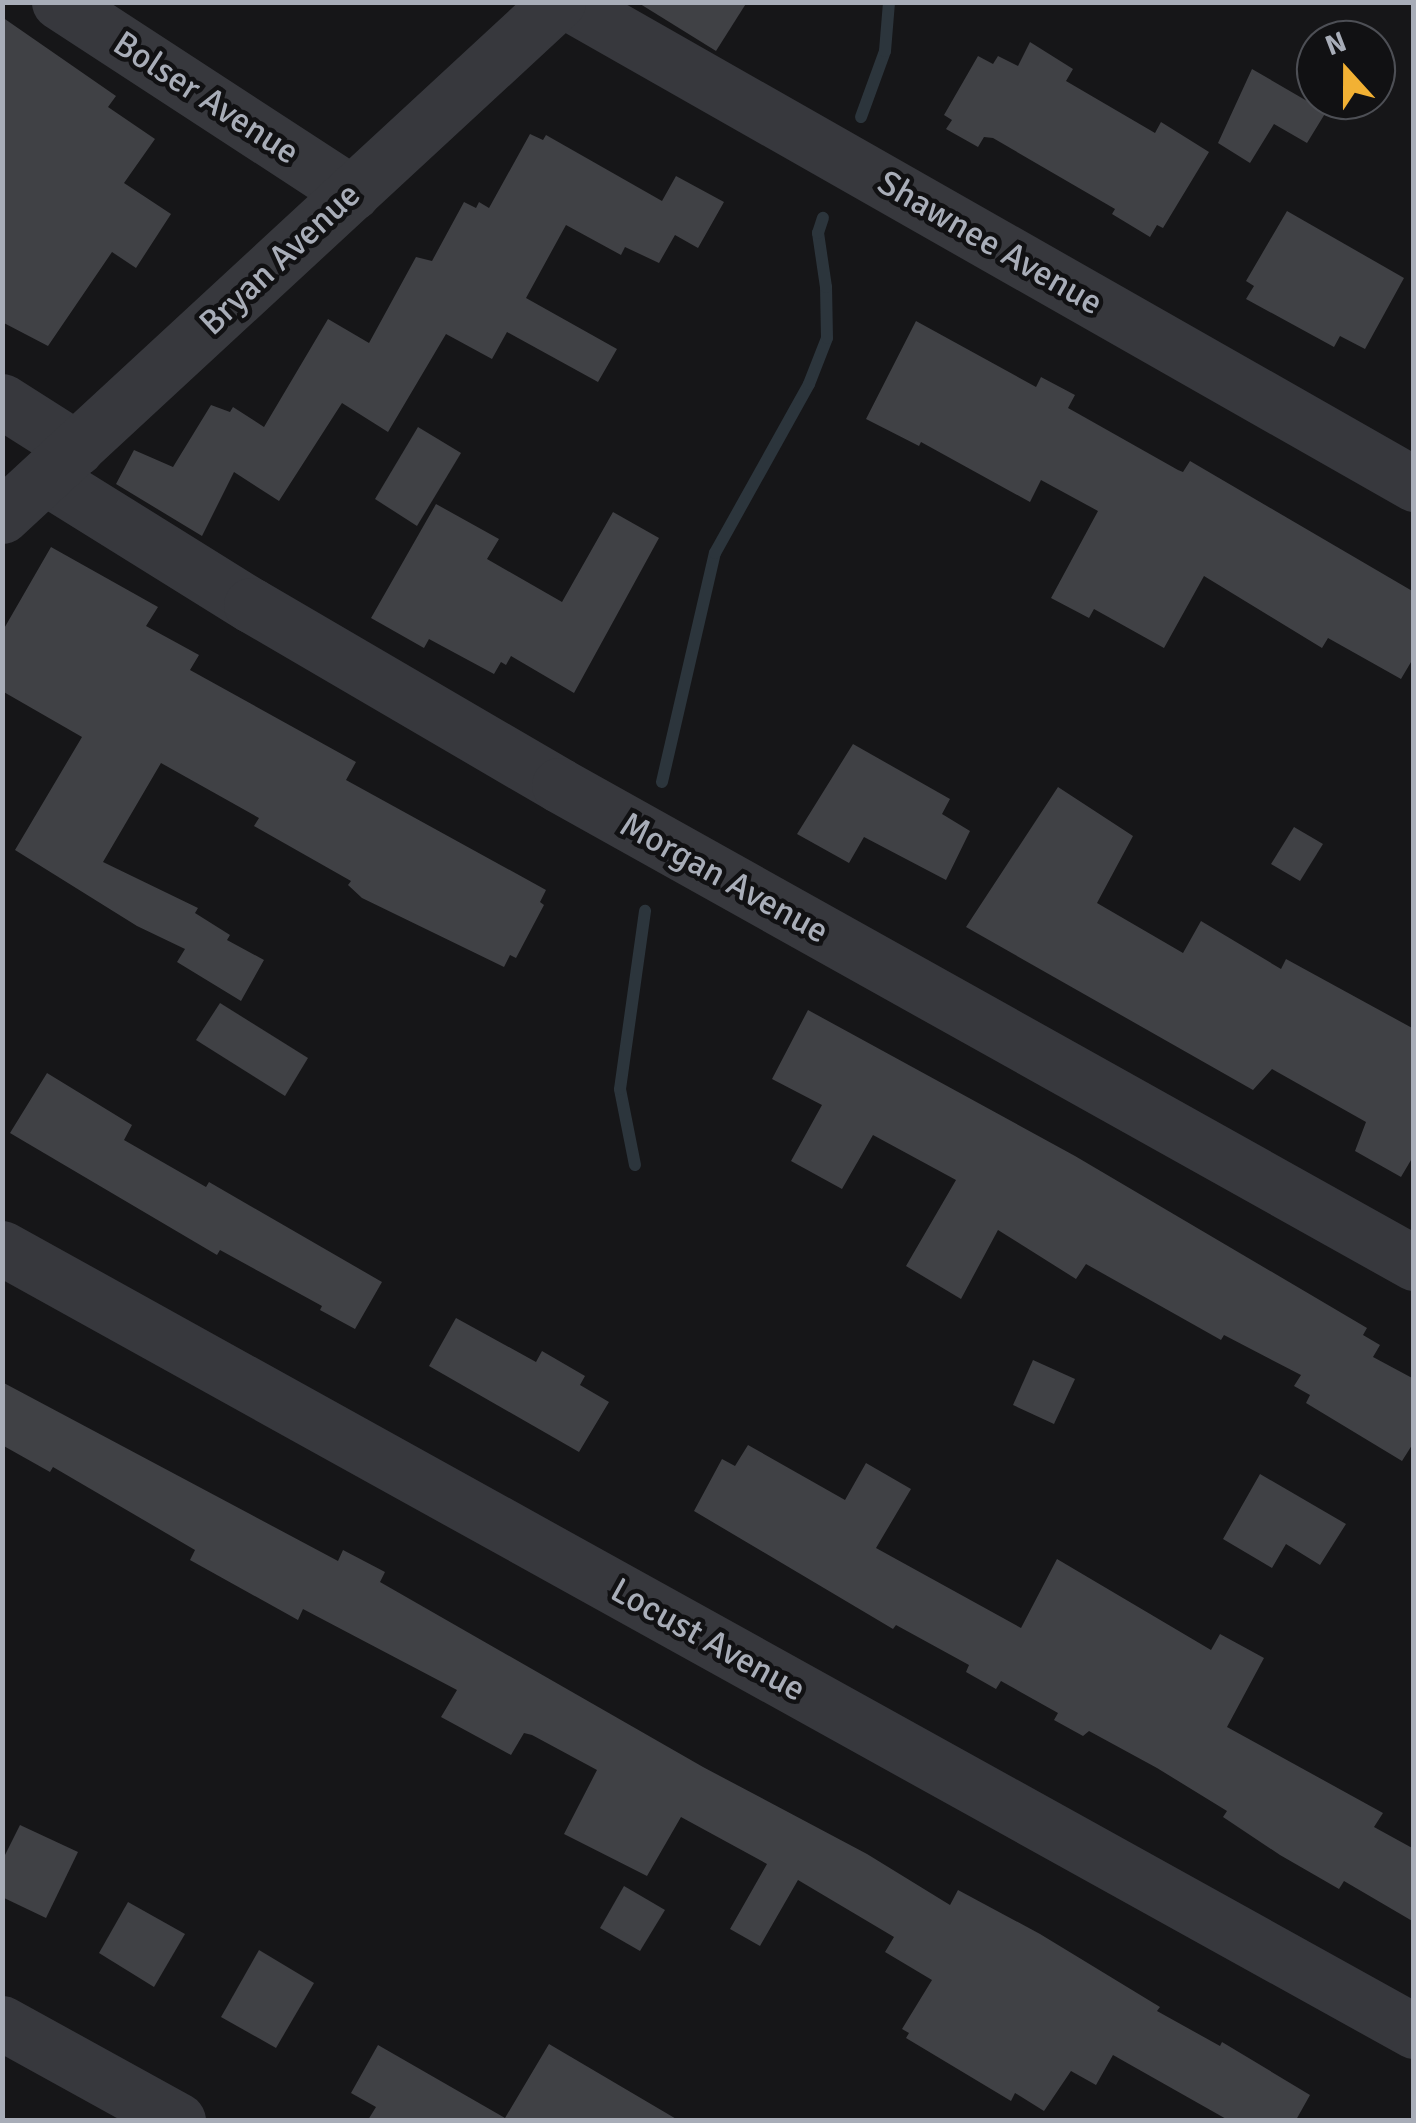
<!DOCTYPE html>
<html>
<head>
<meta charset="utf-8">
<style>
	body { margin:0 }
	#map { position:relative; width:1416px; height:2123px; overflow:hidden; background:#161618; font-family:Signika,sans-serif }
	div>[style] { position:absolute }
	.stream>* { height:12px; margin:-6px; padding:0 6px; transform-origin:6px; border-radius:6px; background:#2c353c }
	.building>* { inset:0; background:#404145 }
	.minor>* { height:55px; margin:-27.5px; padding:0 27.5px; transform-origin:27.5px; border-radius:27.5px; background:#37383d }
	span { translate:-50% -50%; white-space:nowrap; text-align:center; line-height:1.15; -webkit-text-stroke:9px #111113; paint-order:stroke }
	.street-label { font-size:35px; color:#a8adb8 }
	.frame { position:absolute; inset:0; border:5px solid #a8adb8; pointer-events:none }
	.north { position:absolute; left:1296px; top:20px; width:100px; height:100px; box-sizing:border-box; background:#111113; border:2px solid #4d4f55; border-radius:50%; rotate:339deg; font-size:28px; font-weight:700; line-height:40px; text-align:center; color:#a8adb8 }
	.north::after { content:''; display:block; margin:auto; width:35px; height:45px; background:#f2b134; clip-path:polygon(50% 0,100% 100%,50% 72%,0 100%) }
</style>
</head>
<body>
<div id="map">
	<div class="stream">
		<div style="left:861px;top:117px;width:70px;rotate:-70deg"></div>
		<div style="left:885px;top:51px;width:49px;rotate:-85.3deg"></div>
		<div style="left:662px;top:782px;width:235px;rotate:-77deg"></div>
		<div style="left:715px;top:553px;width:193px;rotate:-60.9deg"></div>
		<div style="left:809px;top:384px;width:49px;rotate:-68.6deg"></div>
		<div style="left:827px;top:338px;width:51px;rotate:-91.1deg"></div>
		<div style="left:826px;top:287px;width:55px;rotate:-98.4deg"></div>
		<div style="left:818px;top:233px;width:16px;rotate:-72deg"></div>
		<div style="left:635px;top:1165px;width:77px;rotate:-101.2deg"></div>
		<div style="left:620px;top:1089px;width:180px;rotate:-82deg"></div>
	</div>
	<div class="building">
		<div style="clip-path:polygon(637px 2px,747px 2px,716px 51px)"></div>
		<div style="clip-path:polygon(2px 17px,116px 96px,108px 107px,155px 139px,124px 183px,171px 214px,136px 268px,112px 252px,48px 346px,2px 322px)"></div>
		<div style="clip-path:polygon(1030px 42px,1073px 69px,1066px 81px,1155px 133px,1161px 122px,1209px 152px,1163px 228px,1157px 225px,1150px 237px,1112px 214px,1115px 209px,993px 138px,984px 137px,978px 147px,946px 129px,952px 120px,944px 115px,978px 56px,993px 64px,998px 56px,1018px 66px)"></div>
		<div style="clip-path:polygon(1252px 69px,1326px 112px,1307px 143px,1274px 124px,1250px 163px,1218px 143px)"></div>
		<div style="clip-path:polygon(530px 134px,543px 140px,546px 135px,662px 201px,676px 176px,724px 202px,698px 248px,675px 235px,659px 263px,625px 247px,621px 255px,566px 225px,526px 298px,617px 349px,598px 382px,507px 332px,492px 359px,446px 334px,388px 432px,342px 403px,279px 501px,234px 472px,202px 536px,116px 484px,134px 450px,173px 467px,211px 405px,230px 412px,233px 407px,264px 427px,328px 319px,369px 343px,416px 257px,432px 261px,464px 202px,476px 208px,479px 202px,489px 208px)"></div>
		<div style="clip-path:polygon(1287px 211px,1404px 278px,1365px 349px,1340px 336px,1334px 347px,1246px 299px,1254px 286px,1246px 281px)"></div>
		<div style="clip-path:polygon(916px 321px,1036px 387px,1041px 377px,1075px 395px,1068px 408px,1077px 413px,1178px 470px,1183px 472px,1190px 461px,1414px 592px,1414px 657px,1401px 679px,1328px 638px,1322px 648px,1204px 576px,1164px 648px,1094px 609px,1089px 618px,1051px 598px,1098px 511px,1041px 480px,1030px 502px,921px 442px,919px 446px,866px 419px)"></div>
		<div style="clip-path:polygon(418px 427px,461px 453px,417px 526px,375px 499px)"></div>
		<div style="clip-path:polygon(436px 504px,499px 539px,487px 559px,562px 602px,613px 512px,659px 538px,574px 693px,511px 656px,506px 665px,501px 662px,494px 674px,429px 639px,424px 648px,371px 618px)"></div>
		<div style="clip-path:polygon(51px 547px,158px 607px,146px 626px,199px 655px,190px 670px,356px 762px,346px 780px,546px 890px,540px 902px,544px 905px,516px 958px,510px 955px,504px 967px,362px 898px,348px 885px,351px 881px,254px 826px,259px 818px,161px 763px,103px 862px,198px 908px,195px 913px,230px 935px,227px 940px,264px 960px,241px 1001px,177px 962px,185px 949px,137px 926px,15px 850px,82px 737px,2px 691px,2px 632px)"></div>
		<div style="clip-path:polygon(853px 744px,950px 799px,942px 814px,970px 831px,946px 880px,864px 837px,849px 863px,797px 834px)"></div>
		<div style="clip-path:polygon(1058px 787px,1133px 836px,1097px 903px,1183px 953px,1201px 921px,1281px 969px,1286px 959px,1414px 1029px,1414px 1155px,1401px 1177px,1355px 1151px,1366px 1122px,1272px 1069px,1253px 1090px,966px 927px)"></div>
		<div style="clip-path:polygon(1294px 827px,1323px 844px,1300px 881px,1271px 864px)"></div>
		<div style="clip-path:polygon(220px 1003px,308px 1058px,285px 1096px,196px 1040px)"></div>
		<div style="clip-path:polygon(808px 1010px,1075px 1156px,1367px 1328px,1363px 1335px,1380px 1345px,1373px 1357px,1414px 1379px,1414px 1442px,1402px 1461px,1306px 1403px,1310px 1395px,1294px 1386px,1301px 1375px,1224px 1335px,1221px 1340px,1086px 1264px,1076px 1279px,998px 1230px,961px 1299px,906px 1266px,956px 1180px,873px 1135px,842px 1189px,791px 1161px,822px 1105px,772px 1079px)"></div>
		<div style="clip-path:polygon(47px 1073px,132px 1125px,124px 1140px,206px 1187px,209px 1182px,382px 1282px,355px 1329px,320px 1310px,322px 1306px,220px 1250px,217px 1255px,10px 1133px)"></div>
		<div style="clip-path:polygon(456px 1318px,536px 1362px,542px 1351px,585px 1376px,580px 1385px,609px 1402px,579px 1452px,429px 1366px)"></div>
		<div style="clip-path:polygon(1033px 1360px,1075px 1379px,1054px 1424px,1013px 1405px)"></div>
		<div style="clip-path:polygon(2px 1382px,338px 1561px,343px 1550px,385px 1572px,380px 1582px,703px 1767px,867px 1854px,950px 1905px,958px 1890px,1040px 1934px,1160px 2007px,1157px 2011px,1220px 2046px,1222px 2042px,1310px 2095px,1296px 2120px,1228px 2120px,1113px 2055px,1096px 2085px,1071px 2071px,1044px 2111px,1015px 2093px,1011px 2101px,906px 2038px,909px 2033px,902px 2029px,932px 1980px,885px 1952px,894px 1937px,798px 1880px,760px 1946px,730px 1929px,767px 1864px,681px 1817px,647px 1876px,564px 1834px,597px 1770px,532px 1735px,524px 1733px,511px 1755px,441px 1717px,457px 1690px,303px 1609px,298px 1620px,190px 1560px,195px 1550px,53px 1467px,50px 1472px,2px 1445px)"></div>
		<div style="clip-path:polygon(748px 1445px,845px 1500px,866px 1463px,911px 1489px,876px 1548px,1021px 1628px,1057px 1559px,1211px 1650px,1220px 1634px,1264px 1658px,1227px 1727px,1383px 1813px,1374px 1827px,1414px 1849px,1414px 1922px,1344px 1881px,1339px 1889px,1280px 1855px,1223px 1817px,1227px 1811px,1157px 1768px,1089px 1731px,1083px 1736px,1054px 1720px,1058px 1713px,1001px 1681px,996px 1689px,966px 1672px,969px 1665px,896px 1625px,893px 1629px,694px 1511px,722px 1459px,735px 1466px)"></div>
		<div style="clip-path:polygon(1260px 1474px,1346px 1524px,1320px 1565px,1286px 1544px,1272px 1568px,1223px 1539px)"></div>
		<div style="clip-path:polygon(20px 1825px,78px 1852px,46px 1918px,2px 1897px,2px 1861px)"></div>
		<div style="clip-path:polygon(624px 1886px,665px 1910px,640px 1951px,600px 1928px)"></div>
		<div style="clip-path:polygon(128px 1902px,185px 1934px,154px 1987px,99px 1953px)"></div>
		<div style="clip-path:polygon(259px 1950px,314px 1983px,276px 2048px,221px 2017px)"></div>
		<div style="clip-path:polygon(549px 2044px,678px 2120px,368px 2120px,376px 2107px,351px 2093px,378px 2045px,505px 2118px)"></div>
	</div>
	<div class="minor">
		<div style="left:59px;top:2px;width:350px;rotate:33.1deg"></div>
		<div style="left:567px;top:2px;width:975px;rotate:29.64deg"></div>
		<div style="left:2px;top:401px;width:88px;rotate:32.4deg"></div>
		<div style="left:45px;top:477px;width:243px;rotate:31.9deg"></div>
		<div style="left:251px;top:605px;width:357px;rotate:30.3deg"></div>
		<div style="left:559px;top:785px;width:980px;rotate:29.21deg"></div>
		<div style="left:2px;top:516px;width:757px;rotate:-42.75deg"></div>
		<div style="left:2px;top:1248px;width:1615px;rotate:29.01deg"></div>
		<div style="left:2px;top:2023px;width:201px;rotate:28.9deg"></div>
	</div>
	<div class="street-label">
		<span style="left:206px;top:98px;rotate:33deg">Bolser Avenue</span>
		<span style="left:990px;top:243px;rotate:30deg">Shawnee Avenue</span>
		<span style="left:280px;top:259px;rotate:-43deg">Bryan Avenue</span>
		<span style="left:724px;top:878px;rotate:29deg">Morgan Avenue</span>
		<span style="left:708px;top:1640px;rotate:29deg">Locust Avenue</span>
	</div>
	<div class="frame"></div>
	<div class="north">N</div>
</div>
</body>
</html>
